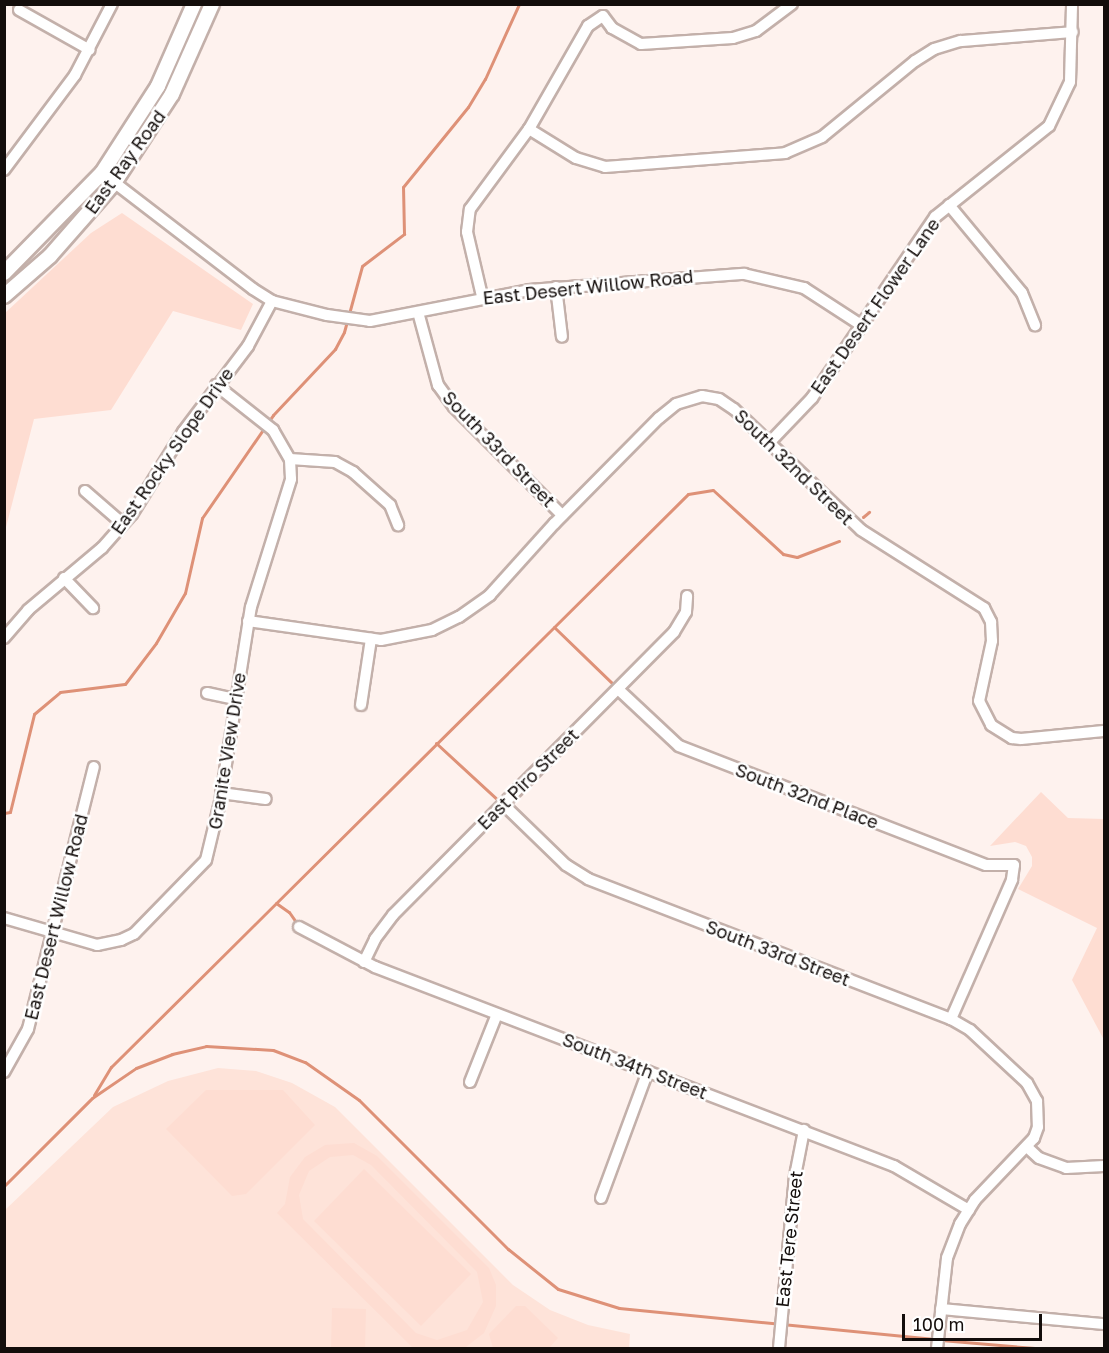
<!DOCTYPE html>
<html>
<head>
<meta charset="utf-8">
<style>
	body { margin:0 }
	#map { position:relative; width:1109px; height:1353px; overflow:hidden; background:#fef2ee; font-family:"Golos Text",sans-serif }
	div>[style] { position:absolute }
	.built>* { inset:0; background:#fee3d9 }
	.green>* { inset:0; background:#feddd2 }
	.stream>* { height:3px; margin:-1.5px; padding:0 1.5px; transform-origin:1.5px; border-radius:1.5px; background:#de9177 }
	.roads { filter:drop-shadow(2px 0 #c3b0aa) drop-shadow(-2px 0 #c3b0aa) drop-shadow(0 2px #c3b0aa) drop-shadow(0 -2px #c3b0aa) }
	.minor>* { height:10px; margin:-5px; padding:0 5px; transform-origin:5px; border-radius:5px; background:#fff }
	.major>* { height:14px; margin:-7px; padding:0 7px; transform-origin:7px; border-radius:7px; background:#fff }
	span { translate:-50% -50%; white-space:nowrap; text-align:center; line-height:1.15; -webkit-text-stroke:5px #fff; paint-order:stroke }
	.street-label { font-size:18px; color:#130d0b }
	.frame { position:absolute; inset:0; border:6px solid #130d0b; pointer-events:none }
	.scale { position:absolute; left:902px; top:1314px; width:140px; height:27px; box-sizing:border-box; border:3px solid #130d0b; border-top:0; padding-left:8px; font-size:18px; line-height:21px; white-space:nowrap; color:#130d0b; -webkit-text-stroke:4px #fff; paint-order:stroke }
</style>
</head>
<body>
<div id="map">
	<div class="built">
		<div style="clip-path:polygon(218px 1068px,256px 1071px,292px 1083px,335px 1107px,513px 1285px,550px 1310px,588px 1325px,630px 1334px,629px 1348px,5px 1348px,5px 1210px,113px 1107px,168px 1081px)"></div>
	</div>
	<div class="green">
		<div style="clip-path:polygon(122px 213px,253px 304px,241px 330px,173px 311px,111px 410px,34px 419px,5px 531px,5px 313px,91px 233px)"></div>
		<div style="clip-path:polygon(1041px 792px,1068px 818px,1104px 819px,1104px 1040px,1072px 980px,1097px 928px,1018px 889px,1032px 866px,1032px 857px,1026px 846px,1015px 842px,990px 846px)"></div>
		<div style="clip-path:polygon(206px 1090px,283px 1090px,315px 1125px,246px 1194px,232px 1196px,166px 1129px)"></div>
		<div style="clip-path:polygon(evenodd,354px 1143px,377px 1156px,489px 1268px,496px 1285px,496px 1306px,484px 1333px,466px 1347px,413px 1348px,277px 1213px,285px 1204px,290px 1177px,305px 1157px,325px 1145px,354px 1143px,353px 1155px,371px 1165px,477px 1272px,483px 1302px,467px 1330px,437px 1340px,416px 1333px,303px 1219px,299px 1195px,309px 1171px,330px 1157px,353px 1155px)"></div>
		<div style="clip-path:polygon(364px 1169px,471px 1274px,421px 1326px,314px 1221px)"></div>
		<div style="clip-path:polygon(516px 1306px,525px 1306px,558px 1338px,549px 1348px,493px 1348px,489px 1334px)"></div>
		<div style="clip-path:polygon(332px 1308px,366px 1309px,365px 1348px,331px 1348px)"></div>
	</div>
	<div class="stream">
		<div style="left:863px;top:517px;width:8px;rotate:-40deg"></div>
		<div style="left:554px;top:627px;width:85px;rotate:44deg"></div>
		<div style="left:436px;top:743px;width:88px;rotate:42.7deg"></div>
		<div style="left:4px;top:813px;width:6px;rotate:-9deg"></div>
		<div style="left:10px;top:812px;width:101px;rotate:-76.2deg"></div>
		<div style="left:34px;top:714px;width:34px;rotate:-40deg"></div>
		<div style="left:60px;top:692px;width:65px;rotate:-7deg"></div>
		<div style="left:125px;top:684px;width:51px;rotate:-52.9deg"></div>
		<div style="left:156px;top:643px;width:58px;rotate:-59.9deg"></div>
		<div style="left:185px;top:593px;width:77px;rotate:-77.2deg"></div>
		<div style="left:202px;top:518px;width:125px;rotate:-55.4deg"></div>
		<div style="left:273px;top:415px;width:91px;rotate:-46.8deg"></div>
		<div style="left:335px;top:349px;width:19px;rotate:-62deg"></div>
		<div style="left:344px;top:332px;width:68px;rotate:-74.7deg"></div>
		<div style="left:362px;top:266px;width:53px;rotate:-37.3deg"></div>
		<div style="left:404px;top:234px;width:47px;rotate:-91.2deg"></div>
		<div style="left:403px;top:187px;width:103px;rotate:-50.9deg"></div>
		<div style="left:468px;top:107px;width:33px;rotate:-59deg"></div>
		<div style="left:485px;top:79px;width:82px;rotate:-65.6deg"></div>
		<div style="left:276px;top:903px;width:16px;rotate:35deg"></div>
		<div style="left:289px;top:912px;width:16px;rotate:55deg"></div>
		<div style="left:94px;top:1095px;width:33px;rotate:-59deg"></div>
		<div style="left:111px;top:1067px;width:813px;rotate:-44.8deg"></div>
		<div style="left:688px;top:494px;width:25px;rotate:-9deg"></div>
		<div style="left:713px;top:490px;width:95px;rotate:42.4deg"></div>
		<div style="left:783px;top:554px;width:14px;rotate:12deg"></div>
		<div style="left:797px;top:557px;width:45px;rotate:-20.9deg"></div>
		<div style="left:4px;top:1186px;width:124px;rotate:-45deg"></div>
		<div style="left:92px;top:1098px;width:53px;rotate:-34.3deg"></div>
		<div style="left:136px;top:1068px;width:39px;rotate:-21deg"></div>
		<div style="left:172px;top:1054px;width:35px;rotate:-13deg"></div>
		<div style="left:206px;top:1046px;width:67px;rotate:3.4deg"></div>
		<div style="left:273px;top:1050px;width:34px;rotate:21deg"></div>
		<div style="left:305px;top:1062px;width:66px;rotate:35.1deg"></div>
		<div style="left:359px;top:1100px;width:211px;rotate:45deg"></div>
		<div style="left:508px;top:1249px;width:64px;rotate:38.7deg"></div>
		<div style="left:558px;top:1289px;width:64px;rotate:17.3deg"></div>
		<div style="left:619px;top:1308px;width:317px;rotate:5.6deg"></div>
		<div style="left:941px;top:1340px;width:94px;rotate:4.9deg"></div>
	</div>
	<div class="roads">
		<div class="minor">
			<div style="left:19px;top:10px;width:81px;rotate:29.4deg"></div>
			<div style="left:529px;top:129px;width:55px;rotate:31.7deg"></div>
			<div style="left:576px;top:158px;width:30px;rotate:17deg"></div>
			<div style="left:605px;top:167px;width:181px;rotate:-4.4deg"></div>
			<div style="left:785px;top:153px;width:40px;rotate:-23.4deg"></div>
			<div style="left:822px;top:137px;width:120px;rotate:-39.3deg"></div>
			<div style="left:915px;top:61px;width:22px;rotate:-32deg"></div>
			<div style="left:934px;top:49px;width:28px;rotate:-17deg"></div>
			<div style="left:961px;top:41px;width:112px;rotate:-4.6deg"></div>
			<div style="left:4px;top:170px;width:119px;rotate:-53.2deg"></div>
			<div style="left:75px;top:75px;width:80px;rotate:-62.5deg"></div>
			<div style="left:102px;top:173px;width:190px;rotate:37.5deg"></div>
			<div style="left:253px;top:289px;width:22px;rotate:32deg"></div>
			<div style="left:272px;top:301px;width:57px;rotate:14.3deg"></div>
			<div style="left:327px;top:315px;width:43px;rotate:7.9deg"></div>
			<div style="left:370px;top:321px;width:162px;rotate:-11deg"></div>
			<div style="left:529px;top:290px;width:216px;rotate:-4.3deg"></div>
			<div style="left:744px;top:274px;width:62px;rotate:13.1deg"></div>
			<div style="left:804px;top:288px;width:68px;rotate:33deg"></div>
			<div style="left:949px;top:205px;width:114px;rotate:50.3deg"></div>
			<div style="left:1022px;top:293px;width:35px;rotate:68deg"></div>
			<div style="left:556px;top:287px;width:50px;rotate:83.2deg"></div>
			<div style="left:482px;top:296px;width:66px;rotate:-103.2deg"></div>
			<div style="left:467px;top:232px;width:23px;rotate:-83deg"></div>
			<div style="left:470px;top:209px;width:99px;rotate:-53.6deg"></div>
			<div style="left:529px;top:129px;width:119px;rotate:-60.2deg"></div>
			<div style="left:588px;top:26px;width:18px;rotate:-34deg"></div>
			<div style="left:603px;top:16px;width:15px;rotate:53deg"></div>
			<div style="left:612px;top:28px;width:33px;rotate:29deg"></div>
			<div style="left:641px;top:44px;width:92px;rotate:-3.7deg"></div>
			<div style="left:733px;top:38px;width:24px;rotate:-17deg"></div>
			<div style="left:756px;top:31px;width:45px;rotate:-36.9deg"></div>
			<div style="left:418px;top:312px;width:76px;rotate:74.7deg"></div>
			<div style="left:438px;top:385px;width:27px;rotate:54deg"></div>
			<div style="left:454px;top:407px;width:153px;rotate:45deg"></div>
			<div style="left:216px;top:385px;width:73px;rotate:38.3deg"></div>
			<div style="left:273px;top:430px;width:34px;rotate:60deg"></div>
			<div style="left:290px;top:459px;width:45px;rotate:3.8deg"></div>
			<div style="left:335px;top:462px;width:21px;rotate:29deg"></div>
			<div style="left:353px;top:472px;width:50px;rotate:41.7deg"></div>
			<div style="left:390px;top:505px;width:22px;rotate:68deg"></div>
			<div style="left:770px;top:442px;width:61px;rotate:-46.3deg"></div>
			<div style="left:812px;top:398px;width:219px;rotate:-55.8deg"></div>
			<div style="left:935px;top:217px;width:146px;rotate:-38.6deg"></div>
			<div style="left:1049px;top:126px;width:49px;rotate:-64.5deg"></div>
			<div style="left:1070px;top:82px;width:78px;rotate:-88.5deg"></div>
			<div style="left:85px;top:491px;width:50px;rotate:41deg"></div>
			<div style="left:64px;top:578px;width:42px;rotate:46deg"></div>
			<div style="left:248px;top:621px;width:134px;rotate:8.1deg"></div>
			<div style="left:381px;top:640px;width:52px;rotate:-11.1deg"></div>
			<div style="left:432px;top:630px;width:30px;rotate:-26deg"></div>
			<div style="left:459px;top:617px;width:38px;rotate:-35deg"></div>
			<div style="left:490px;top:595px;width:96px;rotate:-48deg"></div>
			<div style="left:554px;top:524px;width:149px;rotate:-45.3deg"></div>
			<div style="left:659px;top:418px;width:22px;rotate:-39deg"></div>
			<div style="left:676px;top:404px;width:27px;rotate:-17deg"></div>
			<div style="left:702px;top:396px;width:17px;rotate:10deg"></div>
			<div style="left:719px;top:399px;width:18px;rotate:34deg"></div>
			<div style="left:734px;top:409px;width:175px;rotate:43.6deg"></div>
			<div style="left:861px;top:530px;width:146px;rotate:32.4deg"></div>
			<div style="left:984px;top:608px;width:16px;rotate:63deg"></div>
			<div style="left:991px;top:622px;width:19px;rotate:87deg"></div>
			<div style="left:992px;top:641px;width:61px;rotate:102.2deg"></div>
			<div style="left:979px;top:701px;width:27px;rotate:63deg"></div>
			<div style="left:991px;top:725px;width:25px;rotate:32deg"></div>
			<div style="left:1012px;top:738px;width:9px;rotate:6deg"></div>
			<div style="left:1021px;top:739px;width:83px;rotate:-5.5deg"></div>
			<div style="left:4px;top:638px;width:37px;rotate:-49deg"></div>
			<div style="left:28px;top:610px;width:97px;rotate:-40deg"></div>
			<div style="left:102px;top:548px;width:45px;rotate:-48.6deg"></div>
			<div style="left:132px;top:514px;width:97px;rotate:-58.1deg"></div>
			<div style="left:183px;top:432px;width:108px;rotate:-52.9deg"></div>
			<div style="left:248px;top:346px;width:51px;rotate:-61.9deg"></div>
			<div style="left:618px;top:689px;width:83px;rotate:43.1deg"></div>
			<div style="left:679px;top:746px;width:329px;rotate:21.2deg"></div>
			<div style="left:986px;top:865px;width:28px"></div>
			<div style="left:1014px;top:865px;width:15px;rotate:98deg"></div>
			<div style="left:1012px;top:880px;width:152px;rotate:113.7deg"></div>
			<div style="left:207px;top:693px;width:29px;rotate:12deg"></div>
			<div style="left:361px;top:705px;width:67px;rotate:-81.4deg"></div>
			<div style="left:221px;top:793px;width:45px;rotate:7.6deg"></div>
			<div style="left:503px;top:804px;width:88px;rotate:44.1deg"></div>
			<div style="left:566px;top:865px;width:26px;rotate:32deg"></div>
			<div style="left:588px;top:879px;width:389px;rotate:21.1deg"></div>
			<div style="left:951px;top:1019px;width:22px;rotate:30deg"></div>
			<div style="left:970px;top:1030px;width:78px;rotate:42.9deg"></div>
			<div style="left:1027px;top:1083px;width:21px;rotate:61deg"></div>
			<div style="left:1037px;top:1101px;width:26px;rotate:88deg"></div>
			<div style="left:1038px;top:1127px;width:12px;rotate:110deg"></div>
			<div style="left:1034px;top:1138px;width:86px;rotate:133.6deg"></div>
			<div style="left:975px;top:1200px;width:28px;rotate:122deg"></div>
			<div style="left:960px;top:1224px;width:36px;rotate:111deg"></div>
			<div style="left:947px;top:1258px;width:91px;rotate:96.3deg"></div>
			<div style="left:4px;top:918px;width:97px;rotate:16.2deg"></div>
			<div style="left:97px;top:945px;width:25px;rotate:-12deg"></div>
			<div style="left:121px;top:940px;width:14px;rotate:-25deg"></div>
			<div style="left:134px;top:934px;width:103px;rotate:-45.8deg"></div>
			<div style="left:206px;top:860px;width:60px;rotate:-76.4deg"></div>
			<div style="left:220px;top:802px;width:197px;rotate:-81deg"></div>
			<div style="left:251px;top:607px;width:134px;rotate:-72.6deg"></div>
			<div style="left:291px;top:479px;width:20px;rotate:-93deg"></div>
			<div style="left:299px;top:927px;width:86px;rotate:27.8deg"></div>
			<div style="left:375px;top:967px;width:556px;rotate:20.98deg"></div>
			<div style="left:894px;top:1166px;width:87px;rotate:30.4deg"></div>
			<div style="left:364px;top:962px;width:25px;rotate:-64deg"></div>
			<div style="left:375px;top:939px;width:30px;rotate:-53deg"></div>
			<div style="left:393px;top:915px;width:399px;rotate:-45.2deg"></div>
			<div style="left:674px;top:632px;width:23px;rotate:-59deg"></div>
			<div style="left:686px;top:612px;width:16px;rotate:-86deg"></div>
			<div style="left:4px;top:1072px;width:49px;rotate:-60.8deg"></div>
			<div style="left:28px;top:1029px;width:270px;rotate:-75.9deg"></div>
			<div style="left:470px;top:1082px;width:73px;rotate:-68.3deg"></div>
			<div style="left:1027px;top:1147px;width:16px;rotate:43deg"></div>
			<div style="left:1039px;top:1158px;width:29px;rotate:20deg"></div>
			<div style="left:1066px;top:1168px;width:38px;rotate:-3deg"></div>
			<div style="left:601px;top:1198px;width:135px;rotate:-69.7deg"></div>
			<div style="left:941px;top:1309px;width:164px;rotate:5.3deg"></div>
			<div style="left:779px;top:1348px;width:173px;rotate:-84.7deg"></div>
			<div style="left:795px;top:1176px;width:47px;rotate:-78.9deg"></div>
		</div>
		<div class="major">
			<div style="left:4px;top:273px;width:140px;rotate:-45.6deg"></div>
			<div style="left:102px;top:173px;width:103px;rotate:-57.2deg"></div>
			<div style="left:158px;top:86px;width:90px;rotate:-66.3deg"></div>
			<div style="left:4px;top:296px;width:61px;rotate:-41deg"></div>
			<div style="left:50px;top:256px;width:97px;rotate:-48.8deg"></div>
			<div style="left:114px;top:183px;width:106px;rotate:-56.9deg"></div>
			<div style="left:172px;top:94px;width:98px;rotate:-66deg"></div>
		</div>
	</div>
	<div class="street-label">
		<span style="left:125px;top:162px;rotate:-54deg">East Ray Road</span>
		<span style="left:588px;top:287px;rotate:-6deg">East Desert Willow Road</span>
		<span style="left:875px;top:306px;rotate:-55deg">East Desert Flower Lane</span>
		<span style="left:499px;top:449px;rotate:46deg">South 33rd Street</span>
		<span style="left:172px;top:451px;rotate:-55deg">East Rocky Slope Drive</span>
		<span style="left:794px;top:467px;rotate:44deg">South 32nd Street</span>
		<span style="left:227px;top:751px;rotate:-81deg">Granite View Drive</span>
		<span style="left:528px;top:779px;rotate:-45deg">East Piro Street</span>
		<span style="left:807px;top:796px;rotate:21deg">South 32nd Place</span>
		<span style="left:56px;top:917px;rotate:-76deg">East Desert Willow Road</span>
		<span style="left:778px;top:953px;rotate:21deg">South 33rd Street</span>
		<span style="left:635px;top:1066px;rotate:21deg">South 34th Street</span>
		<span style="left:789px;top:1239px;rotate:-84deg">East Tere Street</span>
	</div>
	<div class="frame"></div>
	<div class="scale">100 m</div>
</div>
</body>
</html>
